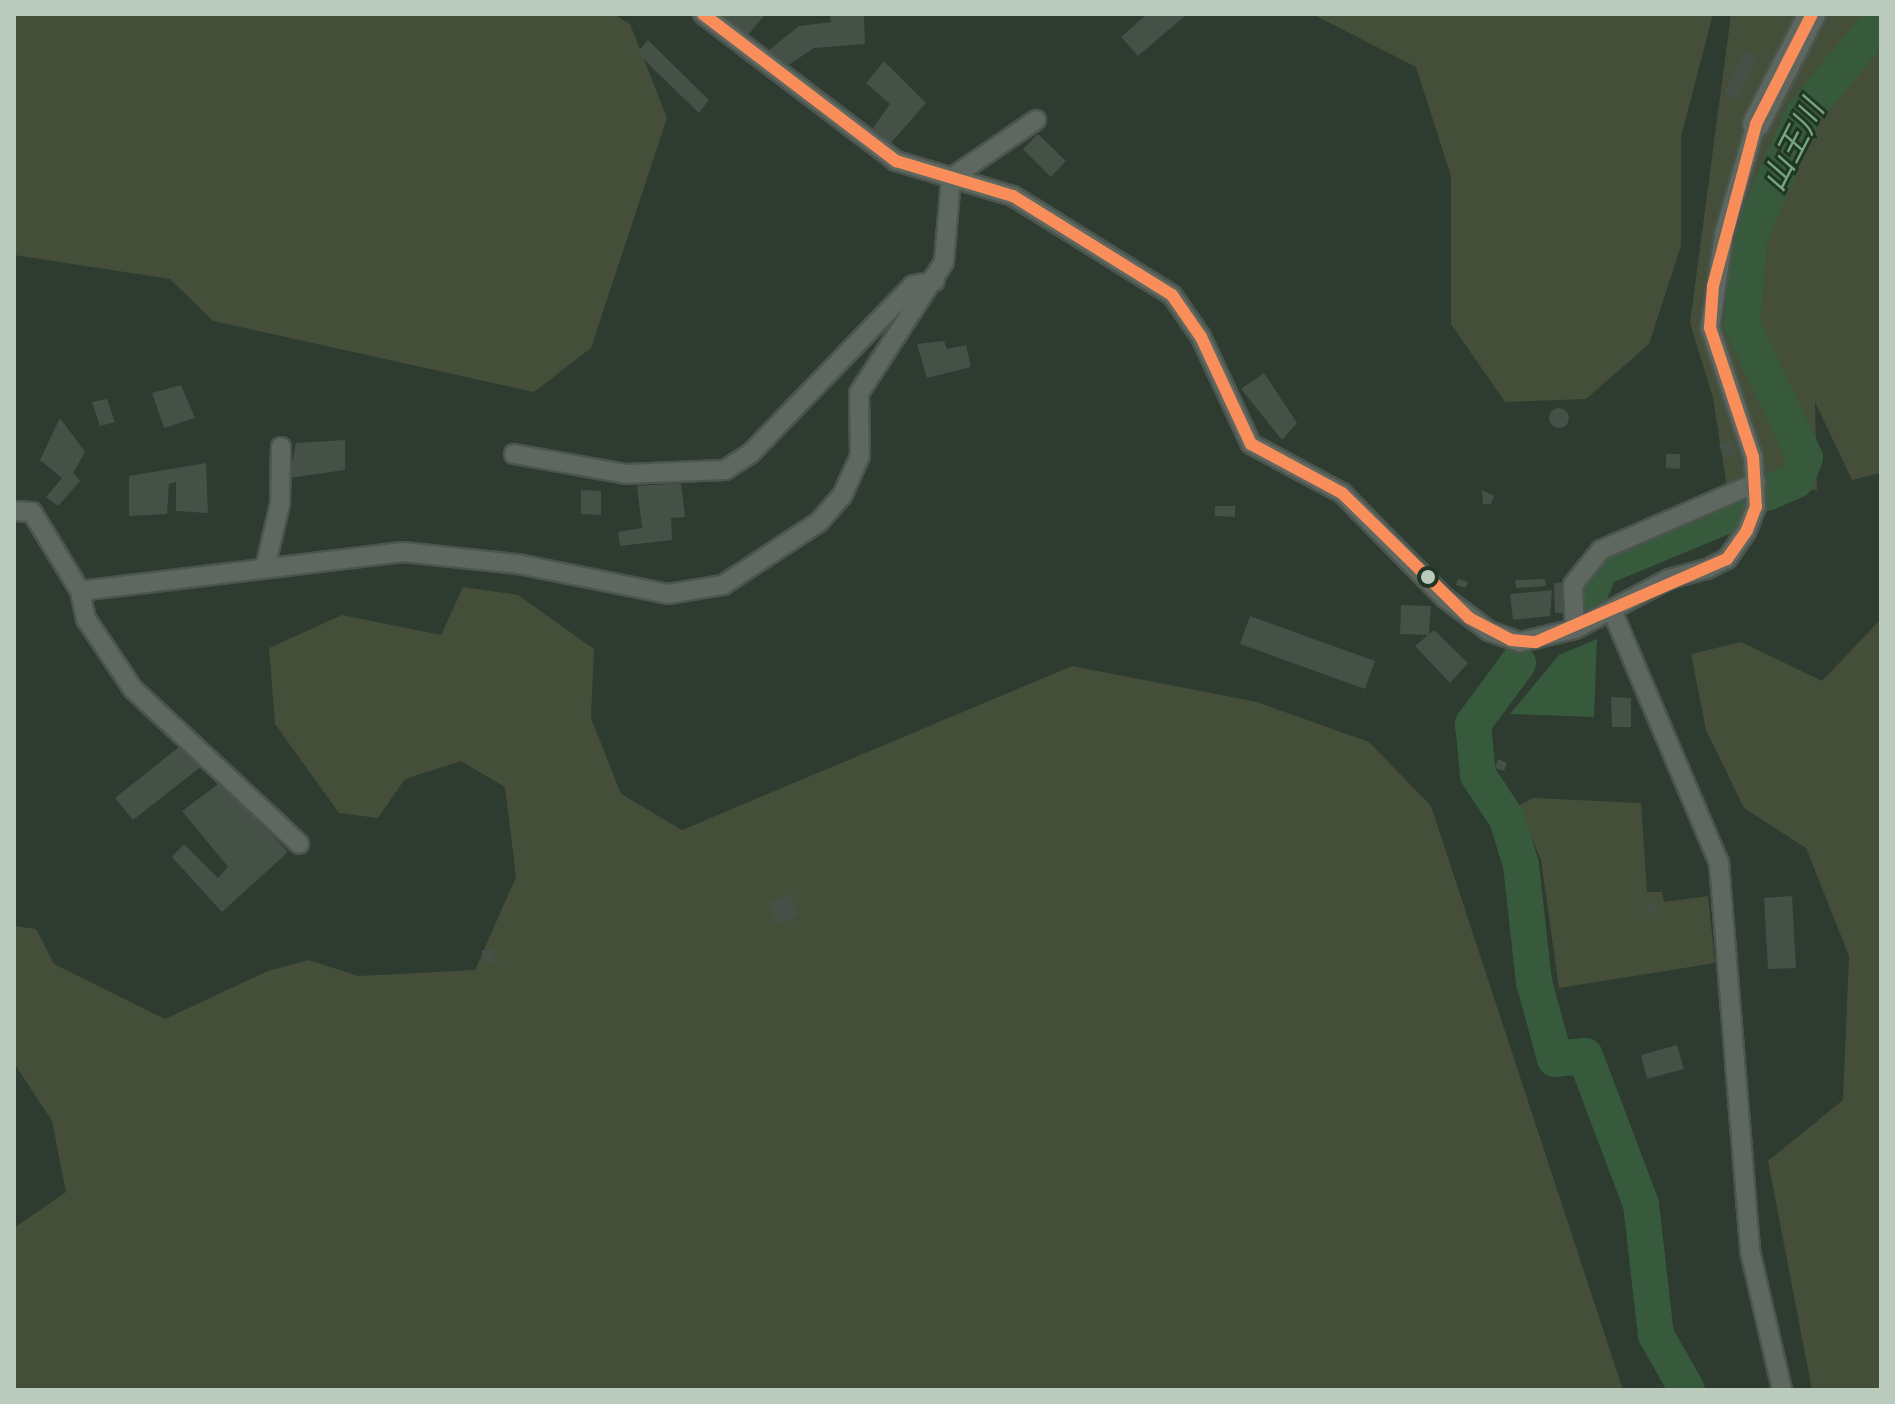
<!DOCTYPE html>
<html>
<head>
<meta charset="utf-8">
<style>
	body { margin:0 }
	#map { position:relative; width:1895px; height:1404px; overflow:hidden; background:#2e3b30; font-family:"Alegreya Sans","Noto Sans JP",sans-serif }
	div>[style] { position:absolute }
	.green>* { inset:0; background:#444e38 }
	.water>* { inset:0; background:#365a3b }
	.river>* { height:36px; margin:-18px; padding:0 18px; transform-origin:18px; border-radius:18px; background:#365a3b }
	.building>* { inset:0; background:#455047 }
	.round { border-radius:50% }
	.roads { filter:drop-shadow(2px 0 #4c554d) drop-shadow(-2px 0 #4c554d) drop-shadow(0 2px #4c554d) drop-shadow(0 -2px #4c554d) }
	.street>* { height:18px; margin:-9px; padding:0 9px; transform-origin:9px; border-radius:9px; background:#5e6860 }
	.secondary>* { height:26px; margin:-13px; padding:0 13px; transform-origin:13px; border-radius:13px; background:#5d675f }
	.bus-1>* { height:12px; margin:-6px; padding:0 6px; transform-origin:6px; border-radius:6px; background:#fa8e5a }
	.dots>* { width:22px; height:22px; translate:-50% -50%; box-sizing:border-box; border:4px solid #223624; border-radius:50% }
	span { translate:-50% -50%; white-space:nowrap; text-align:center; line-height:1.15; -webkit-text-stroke:6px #223624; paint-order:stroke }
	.water-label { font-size:32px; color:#76a67c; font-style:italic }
	.frame { position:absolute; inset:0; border:16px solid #bacabd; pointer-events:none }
</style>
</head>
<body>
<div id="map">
	<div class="green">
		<div style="clip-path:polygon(14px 14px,614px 14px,630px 24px,667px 118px,591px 348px,534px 392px,213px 321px,170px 279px,14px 255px)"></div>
		<div style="clip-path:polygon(1312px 14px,1713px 14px,1681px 137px,1681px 246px,1649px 344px,1586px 399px,1505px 402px,1451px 324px,1451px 176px,1416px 67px)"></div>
		<div style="clip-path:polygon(1731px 14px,1881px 14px,1881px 473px,1852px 480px,1815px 402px,1817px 490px,1727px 488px,1713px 398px,1690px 323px)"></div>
		<div style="clip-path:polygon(463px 587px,518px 595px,594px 649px,591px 718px,621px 794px,682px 830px,1072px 666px,1257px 702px,1369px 742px,1431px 806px,1623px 1390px,14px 1390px,14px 1228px,66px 1192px,52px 1121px,14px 1063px,14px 926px,36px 929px,54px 964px,165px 1019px,268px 971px,309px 960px,358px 976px,475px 970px,516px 877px,505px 787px,461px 761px,405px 779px,378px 818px,339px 813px,275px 724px,269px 648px,342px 615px,441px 635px)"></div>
		<div style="clip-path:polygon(1881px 619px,1881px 1390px,1812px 1390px,1768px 1161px,1843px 1100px,1849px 956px,1806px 848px,1744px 808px,1706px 730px,1691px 654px,1741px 642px,1822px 681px)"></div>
		<div style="clip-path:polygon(1533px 798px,1641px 803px,1647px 892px,1662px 892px,1664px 902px,1708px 896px,1715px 963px,1559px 988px,1541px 860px,1518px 806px)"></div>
	</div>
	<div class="water">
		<div style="clip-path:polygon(1597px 639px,1594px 717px,1510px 714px,1559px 655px)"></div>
	</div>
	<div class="river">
		<div style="left:1767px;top:493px;width:32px;rotate:-24deg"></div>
		<div style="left:1796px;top:480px;width:24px;rotate:-68deg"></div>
		<div style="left:1805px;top:458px;width:148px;rotate:-115.2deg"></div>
		<div style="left:1742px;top:324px;width:88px;rotate:-84.8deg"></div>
		<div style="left:1750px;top:236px;width:134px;rotate:-66.3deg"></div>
		<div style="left:1804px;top:113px;width:121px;rotate:-50.4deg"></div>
		<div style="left:1582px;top:610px;width:46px;rotate:-65.7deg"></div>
		<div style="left:1601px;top:568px;width:141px;rotate:-22.6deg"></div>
		<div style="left:1518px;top:663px;width:76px;rotate:126.4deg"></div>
		<div style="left:1473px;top:724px;width:51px;rotate:84.4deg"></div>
		<div style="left:1478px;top:775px;width:53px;rotate:56.6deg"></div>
		<div style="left:1507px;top:819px;width:48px;rotate:73.1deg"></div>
		<div style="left:1521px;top:865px;width:118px;rotate:83.7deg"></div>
		<div style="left:1534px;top:982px;width:80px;rotate:74.7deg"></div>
		<div style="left:1555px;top:1059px;width:30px;rotate:-6deg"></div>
		<div style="left:1585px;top:1056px;width:158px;rotate:69.3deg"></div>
		<div style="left:1641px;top:1204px;width:132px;rotate:83.5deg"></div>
		<div style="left:1656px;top:1335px;width:63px;rotate:60.6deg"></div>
	</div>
	<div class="building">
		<div style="clip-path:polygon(719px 14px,766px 14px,746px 37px)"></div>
		<div style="clip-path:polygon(830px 14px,864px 14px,865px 44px,814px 48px,787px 66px,768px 51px,799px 26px,831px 22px)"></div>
		<div style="clip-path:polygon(1147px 14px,1185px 16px,1138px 56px,1121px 37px)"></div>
		<div style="clip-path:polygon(648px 40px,709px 100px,699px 113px,637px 53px)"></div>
		<div style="clip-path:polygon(1744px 50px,1758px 57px,1738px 100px,1724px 94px)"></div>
		<div style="clip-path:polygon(884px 61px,926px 103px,890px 144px,873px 128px,890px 104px,866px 83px)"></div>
		<div style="clip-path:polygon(1038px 134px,1066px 161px,1051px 177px,1023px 149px)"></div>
		<div style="clip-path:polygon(944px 341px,947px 349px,966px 345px,971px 367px,927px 378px,917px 344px)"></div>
		<div style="clip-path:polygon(1264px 373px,1297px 423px,1282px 440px,1241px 389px)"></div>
		<div style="clip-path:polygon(181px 385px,195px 418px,164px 428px,152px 393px)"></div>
		<div style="clip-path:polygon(107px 399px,115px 422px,100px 426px,92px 402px)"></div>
		<div class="round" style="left:1549px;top:408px;width:20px;height:20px"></div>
		<div style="clip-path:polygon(60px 418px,85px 452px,73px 473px,80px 481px,58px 506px,46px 497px,62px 478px,40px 460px)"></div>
		<div style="clip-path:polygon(345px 440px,345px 470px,289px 478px,296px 443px)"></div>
		<div style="clip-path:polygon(1733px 440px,1737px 454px,1723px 458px,1719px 444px)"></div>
		<div style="clip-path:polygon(1666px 454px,1680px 454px,1680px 469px,1666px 468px)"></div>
		<div style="clip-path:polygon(206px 463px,208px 513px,176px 511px,176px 482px,169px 484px,167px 514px,129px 516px,129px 476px)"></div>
		<div style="clip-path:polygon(681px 483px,685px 517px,671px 518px,672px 540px,620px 546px,618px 532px,642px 528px,637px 486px)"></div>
		<div style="clip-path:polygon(581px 490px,601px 491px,601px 515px,581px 514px)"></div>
		<div style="clip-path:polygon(1482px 490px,1494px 496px,1491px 504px,1483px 504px)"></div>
		<div style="clip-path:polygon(1215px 506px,1235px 506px,1235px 517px,1215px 516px)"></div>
		<div style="clip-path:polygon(1458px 579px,1468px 582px,1466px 588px,1456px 585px)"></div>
		<div style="clip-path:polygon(1545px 579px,1546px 586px,1516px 588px,1515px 580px)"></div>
		<div style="clip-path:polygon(1565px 582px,1566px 613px,1555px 613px,1554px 583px)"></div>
		<div style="clip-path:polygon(1552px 590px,1550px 616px,1513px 620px,1510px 594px)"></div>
		<div style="clip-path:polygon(1401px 605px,1431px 606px,1429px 634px,1434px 630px,1468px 663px,1450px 683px,1415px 646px,1428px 635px,1400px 634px)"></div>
		<div style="clip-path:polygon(1250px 616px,1375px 661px,1365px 689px,1240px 644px)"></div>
		<div style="clip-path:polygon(1611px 697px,1631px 698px,1631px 727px,1612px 727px)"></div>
		<div style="clip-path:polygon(184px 743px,202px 766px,133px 820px,115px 798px)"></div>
		<div style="clip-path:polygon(1498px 759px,1507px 763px,1504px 771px,1495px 768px)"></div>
		<div style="clip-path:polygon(221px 782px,288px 852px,222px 912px,172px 857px,184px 844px,218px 878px,228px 867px,182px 811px)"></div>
		<div style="clip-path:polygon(791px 895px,798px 916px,776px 924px,769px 903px)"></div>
		<div style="clip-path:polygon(1792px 896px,1796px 968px,1768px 969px,1764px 898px)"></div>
		<div style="clip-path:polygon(1656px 902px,1658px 911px,1648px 914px,1646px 904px)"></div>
		<div style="clip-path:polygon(492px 947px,497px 962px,486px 965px,481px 951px)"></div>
		<div style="clip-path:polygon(1677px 1045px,1684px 1069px,1647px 1079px,1641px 1055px)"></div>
	</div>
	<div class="roads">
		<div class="street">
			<div style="left:703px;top:14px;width:243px;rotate:37.3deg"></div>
			<div style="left:896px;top:161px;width:122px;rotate:16.7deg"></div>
			<div style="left:1013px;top:196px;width:187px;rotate:31.9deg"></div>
			<div style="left:1172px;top:295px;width:51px;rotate:55.4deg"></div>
			<div style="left:1201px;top:337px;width:118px;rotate:65deg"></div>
			<div style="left:1251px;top:444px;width:103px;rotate:28.3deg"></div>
			<div style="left:1342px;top:493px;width:147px;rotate:45.6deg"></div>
			<div style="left:1445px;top:598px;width:55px;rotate:36.9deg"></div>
			<div style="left:1489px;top:631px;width:33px;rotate:20deg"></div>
			<div style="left:1520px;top:642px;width:57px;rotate:-13.3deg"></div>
			<div style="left:1575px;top:629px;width:106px;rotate:-28deg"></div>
			<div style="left:1669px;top:579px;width:39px;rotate:-15deg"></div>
			<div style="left:1707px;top:569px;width:22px;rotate:-27deg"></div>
			<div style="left:1727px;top:559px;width:35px;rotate:-55deg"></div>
			<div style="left:1747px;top:530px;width:25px;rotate:-69deg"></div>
			<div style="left:1756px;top:507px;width:50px;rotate:-93.4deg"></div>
			<div style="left:1753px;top:457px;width:136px;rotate:-108.4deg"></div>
			<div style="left:1710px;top:328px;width:95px;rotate:-81.5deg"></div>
			<div style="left:1724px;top:234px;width:115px;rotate:-73.8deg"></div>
			<div style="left:514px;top:454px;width:114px;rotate:10.1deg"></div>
			<div style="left:626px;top:474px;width:99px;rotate:-2.3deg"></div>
			<div style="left:725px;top:470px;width:30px;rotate:-33deg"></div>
			<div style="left:750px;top:454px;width:235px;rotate:-46deg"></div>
			<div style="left:913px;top:285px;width:22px;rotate:-10deg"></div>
			<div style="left:14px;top:511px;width:18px;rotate:3deg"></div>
			<div style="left:32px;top:512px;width:92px;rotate:58.7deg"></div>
			<div style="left:80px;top:591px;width:29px;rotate:78deg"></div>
			<div style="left:86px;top:619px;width:84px;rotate:56.1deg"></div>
			<div style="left:133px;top:689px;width:227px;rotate:43deg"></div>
			<div style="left:266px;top:564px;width:62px;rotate:-76.9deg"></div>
			<div style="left:280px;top:504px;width:57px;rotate:-89deg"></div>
			<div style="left:80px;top:591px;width:325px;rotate:-6.9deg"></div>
			<div style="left:403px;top:552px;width:116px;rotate:6deg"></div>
			<div style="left:518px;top:564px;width:153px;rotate:11.3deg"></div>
			<div style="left:668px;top:594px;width:56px;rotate:-9.3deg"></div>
			<div style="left:723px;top:585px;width:115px;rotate:-33.3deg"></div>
			<div style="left:819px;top:522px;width:35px;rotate:-49deg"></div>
			<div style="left:842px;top:496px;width:44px;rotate:-65.8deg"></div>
			<div style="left:860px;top:456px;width:63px;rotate:-90.9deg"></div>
			<div style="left:859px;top:393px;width:156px;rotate:-57deg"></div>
			<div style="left:944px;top:262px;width:84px;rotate:-85.2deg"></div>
			<div style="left:951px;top:178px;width:103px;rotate:-34.3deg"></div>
			<div style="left:1613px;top:613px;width:272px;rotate:67deg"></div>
			<div style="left:1719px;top:863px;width:389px;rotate:85.4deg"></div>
			<div style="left:1750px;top:1251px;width:143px;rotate:77deg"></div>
			<div style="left:1575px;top:629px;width:44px;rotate:-92.6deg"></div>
			<div style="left:1573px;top:585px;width:45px;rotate:-51.3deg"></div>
			<div style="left:1601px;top:550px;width:169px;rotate:-23.4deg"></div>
		</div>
		<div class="secondary">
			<div style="left:1756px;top:124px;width:123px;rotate:-63deg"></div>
		</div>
	</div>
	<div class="bus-1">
		<div style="left:703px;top:14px;width:243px;rotate:37.3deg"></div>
		<div style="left:896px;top:161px;width:122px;rotate:16.7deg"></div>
		<div style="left:1013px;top:196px;width:187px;rotate:31.9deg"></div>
		<div style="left:1172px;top:295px;width:51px;rotate:55.4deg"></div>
		<div style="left:1201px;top:337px;width:118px;rotate:65deg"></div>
		<div style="left:1251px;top:444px;width:103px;rotate:28.3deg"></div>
		<div style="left:1342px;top:493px;width:178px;rotate:44.5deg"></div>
		<div style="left:1469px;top:618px;width:47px;rotate:27.6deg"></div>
		<div style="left:1511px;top:640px;width:25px;rotate:5deg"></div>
		<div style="left:1536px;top:642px;width:208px;rotate:-23.5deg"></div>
		<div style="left:1727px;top:559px;width:35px;rotate:-55deg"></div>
		<div style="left:1747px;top:530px;width:25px;rotate:-69deg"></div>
		<div style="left:1756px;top:507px;width:50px;rotate:-93.4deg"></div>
		<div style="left:1753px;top:457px;width:136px;rotate:-108.4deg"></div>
		<div style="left:1710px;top:328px;width:42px;rotate:-85.9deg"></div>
		<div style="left:1713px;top:286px;width:168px;rotate:-75.1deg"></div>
		<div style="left:1756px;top:124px;width:123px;rotate:-63deg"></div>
	</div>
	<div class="dots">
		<div style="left:1428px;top:577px;background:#bacabd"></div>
	</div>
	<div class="water-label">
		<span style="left:1794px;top:146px;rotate:-63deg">山王川</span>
	</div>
	<div class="frame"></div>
</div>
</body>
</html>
